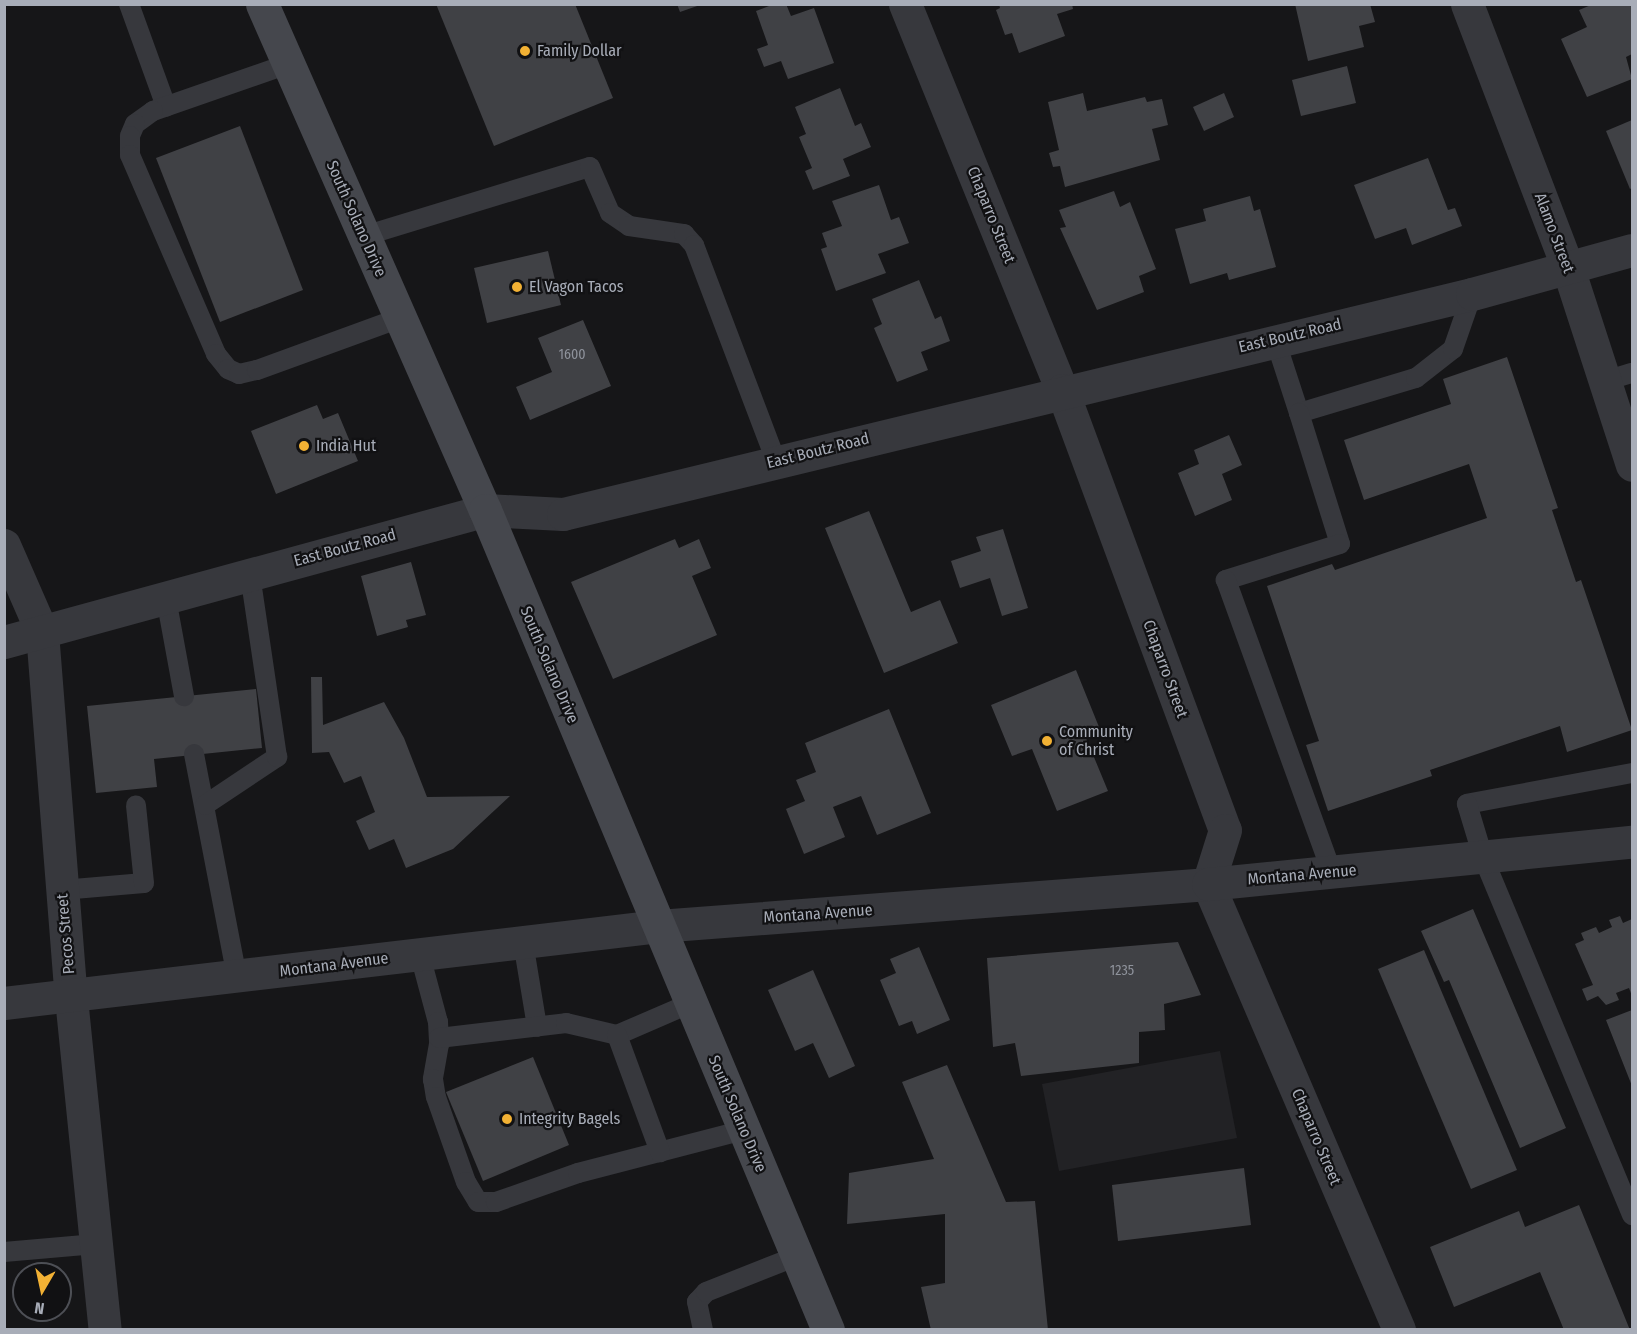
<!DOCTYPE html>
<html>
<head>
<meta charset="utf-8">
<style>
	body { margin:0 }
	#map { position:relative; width:1637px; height:1334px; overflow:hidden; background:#161618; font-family:"Fira Sans Condensed",sans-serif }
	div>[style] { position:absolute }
	.built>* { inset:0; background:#222225 }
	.building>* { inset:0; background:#404145 }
	.lane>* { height:20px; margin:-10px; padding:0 10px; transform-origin:10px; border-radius:10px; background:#37383d }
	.street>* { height:33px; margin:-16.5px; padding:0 16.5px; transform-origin:16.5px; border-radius:16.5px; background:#37383d }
	.secondary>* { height:33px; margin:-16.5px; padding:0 16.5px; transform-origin:16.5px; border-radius:16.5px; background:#45474d }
	.dots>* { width:16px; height:16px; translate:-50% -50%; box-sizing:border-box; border:3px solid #111113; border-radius:50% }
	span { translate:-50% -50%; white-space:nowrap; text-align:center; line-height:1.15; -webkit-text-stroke:4.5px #111113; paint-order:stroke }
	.number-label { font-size:14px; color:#8e929b }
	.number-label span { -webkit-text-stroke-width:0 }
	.poi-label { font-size:16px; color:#a8adb8 }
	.left { translate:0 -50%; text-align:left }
	.street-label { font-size:16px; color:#a8adb8 }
	.frame { position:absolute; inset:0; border:6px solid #a8adb8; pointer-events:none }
	.north { position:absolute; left:12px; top:1262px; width:60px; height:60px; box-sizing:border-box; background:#111113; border:2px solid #4d4f55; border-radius:50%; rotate:189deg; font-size:16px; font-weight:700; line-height:24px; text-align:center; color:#a8adb8 }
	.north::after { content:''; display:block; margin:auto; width:21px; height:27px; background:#f2b134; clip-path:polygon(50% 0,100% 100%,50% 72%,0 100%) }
</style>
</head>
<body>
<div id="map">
	<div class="built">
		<div style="clip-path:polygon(1220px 1051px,1237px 1138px,1059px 1171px,1042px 1084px)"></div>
	</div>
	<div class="building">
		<div style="clip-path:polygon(436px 4px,575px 4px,613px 98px,494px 146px)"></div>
		<div style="clip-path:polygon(677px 4px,700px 4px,700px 5px,680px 12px)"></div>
		<div style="clip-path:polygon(774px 4px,786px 4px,791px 16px,814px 8px,834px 63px,788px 79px,781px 61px,764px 67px,757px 49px,768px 45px,756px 11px)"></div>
		<div style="clip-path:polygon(999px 4px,1072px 4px,1073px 9px,1057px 14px,1065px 36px,1019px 53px,1012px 33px,1005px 35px,996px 10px,1000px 8px)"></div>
		<div style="clip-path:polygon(1295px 4px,1370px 4px,1375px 22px,1359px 26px,1364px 47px,1308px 61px)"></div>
		<div style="clip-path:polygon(1591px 5px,1632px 5px,1632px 54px,1626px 57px,1632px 79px,1587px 97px,1561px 39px,1587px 27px,1579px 10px)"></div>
		<div style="clip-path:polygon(1347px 66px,1356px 103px,1301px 116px,1292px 80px)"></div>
		<div style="clip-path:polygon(840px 88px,855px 126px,861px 123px,871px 147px,843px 159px,850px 176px,813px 190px,805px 171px,812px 168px,799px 137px,806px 134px,795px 107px)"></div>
		<div style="clip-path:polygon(1083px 93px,1087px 111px,1145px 97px,1147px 102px,1162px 99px,1168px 125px,1152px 129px,1160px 160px,1065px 187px,1060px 166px,1053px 167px,1049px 153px,1059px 150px,1048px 102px)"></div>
		<div style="clip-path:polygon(1224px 93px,1234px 117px,1204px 131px,1193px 107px)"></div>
		<div style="clip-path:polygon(1632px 120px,1632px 188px,1630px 189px,1606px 131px)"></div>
		<div style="clip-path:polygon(240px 126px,303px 290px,220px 322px,156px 158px)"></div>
		<div style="clip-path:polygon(1428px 158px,1448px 210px,1455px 208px,1462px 226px,1412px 245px,1406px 228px,1375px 239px,1354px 185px)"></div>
		<div style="clip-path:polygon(879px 185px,891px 220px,899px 217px,909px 243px,878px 254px,886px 273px,836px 291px,821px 249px,827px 247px,822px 233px,842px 226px,832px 201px)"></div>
		<div style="clip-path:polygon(1114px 191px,1120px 207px,1130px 202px,1156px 269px,1139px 276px,1144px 292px,1097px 310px,1060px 228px,1066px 227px,1059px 210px)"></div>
		<div style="clip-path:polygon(1250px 196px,1254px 211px,1260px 209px,1276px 267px,1229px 280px,1227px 273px,1190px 284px,1175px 229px,1206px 221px,1203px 209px)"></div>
		<div style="clip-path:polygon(548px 251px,561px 305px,487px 323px,474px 268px)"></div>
		<div style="clip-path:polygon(919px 280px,935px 319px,941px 316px,950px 341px,921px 352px,928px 370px,897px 382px,874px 328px,882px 324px,872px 299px)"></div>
		<div style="clip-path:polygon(583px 320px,611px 386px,530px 420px,516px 387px,552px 372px,538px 338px)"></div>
		<div style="clip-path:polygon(1507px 357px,1558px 508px,1552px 510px,1576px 582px,1581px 580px,1632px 730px,1567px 752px,1560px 726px,1430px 770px,1432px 776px,1328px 811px,1306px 745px,1319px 741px,1267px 586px,1332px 564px,1335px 570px,1487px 518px,1469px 464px,1364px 500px,1344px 440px,1451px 404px,1443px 379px)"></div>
		<div style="clip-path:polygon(317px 405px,323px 419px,338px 413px,358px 461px,276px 494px,251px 431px)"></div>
		<div style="clip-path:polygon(1229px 435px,1242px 465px,1222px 474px,1232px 500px,1195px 516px,1178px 473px,1199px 464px,1194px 450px)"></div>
		<div style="clip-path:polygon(869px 511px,911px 612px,940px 600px,958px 643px,884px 673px,825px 528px)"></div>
		<div style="clip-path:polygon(1003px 529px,1028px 608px,1002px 616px,990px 578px,960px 588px,951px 561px,981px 551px,976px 537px)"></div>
		<div style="clip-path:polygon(675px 539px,679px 548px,699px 539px,711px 568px,692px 576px,717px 635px,613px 679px,571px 582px)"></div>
		<div style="clip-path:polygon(411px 562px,426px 615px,406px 620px,408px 627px,377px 636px,361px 576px)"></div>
		<div style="clip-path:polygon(1076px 670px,1099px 727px,1084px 733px,1108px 791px,1057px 811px,1032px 749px,1012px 756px,991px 705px)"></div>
		<div style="clip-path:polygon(311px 677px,322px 677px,323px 725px,384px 702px,404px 738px,427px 797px,510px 796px,453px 849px,406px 868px,394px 839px,369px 850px,356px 821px,375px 812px,361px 776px,344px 783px,329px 752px,312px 753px)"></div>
		<div style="clip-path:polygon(256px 689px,262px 748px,154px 759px,157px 787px,96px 793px,87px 706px)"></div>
		<div style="clip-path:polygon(889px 709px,931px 813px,877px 835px,861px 796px,833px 807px,845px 837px,804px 854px,786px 809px,805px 801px,796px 780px,816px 772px,805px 743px)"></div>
		<div style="clip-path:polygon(1473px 909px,1566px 1128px,1520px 1148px,1449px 980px,1444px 982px,1421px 931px)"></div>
		<div style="clip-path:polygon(1620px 916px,1623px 923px,1632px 919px,1632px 996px,1629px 988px,1616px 993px,1619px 1000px,1606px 1005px,1598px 996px,1587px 1001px,1582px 989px,1593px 985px,1575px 944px,1584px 940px,1581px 933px,1596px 927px,1599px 933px,1612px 927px,1609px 920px)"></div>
		<div style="clip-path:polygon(1178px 942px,1201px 995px,1164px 1004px,1165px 1030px,1139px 1032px,1139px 1063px,1021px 1076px,1015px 1043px,993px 1047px,987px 958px)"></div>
		<div style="clip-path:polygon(919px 947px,950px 1020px,917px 1034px,912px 1021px,899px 1026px,880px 980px,896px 973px,890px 959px)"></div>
		<div style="clip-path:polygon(1424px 950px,1517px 1170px,1471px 1189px,1378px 969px)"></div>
		<div style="clip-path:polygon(813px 970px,855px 1066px,829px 1078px,813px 1043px,795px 1051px,768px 990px)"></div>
		<div style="clip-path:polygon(1632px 1003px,1632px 1086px,1606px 1020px,1632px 1010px)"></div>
		<div style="clip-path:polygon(533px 1057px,569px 1145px,483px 1181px,446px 1092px)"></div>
		<div style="clip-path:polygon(947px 1065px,1006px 1202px,1035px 1201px,1048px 1330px,931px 1330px,921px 1287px,945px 1283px,945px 1214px,847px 1224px,849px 1173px,934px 1159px,902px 1082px)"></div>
		<div style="clip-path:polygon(1244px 1168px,1251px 1225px,1118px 1241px,1112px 1185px)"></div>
		<div style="clip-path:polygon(1579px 1205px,1630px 1330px,1564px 1330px,1540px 1272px,1454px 1307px,1430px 1247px,1519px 1211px,1525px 1227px)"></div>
	</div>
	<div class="lane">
		<div style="left:129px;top:4px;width:109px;rotate:70.1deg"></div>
		<div style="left:288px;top:64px;width:143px;rotate:160.8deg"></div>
		<div style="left:153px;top:111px;width:22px;rotate:144deg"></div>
		<div style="left:135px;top:124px;width:13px;rotate:113deg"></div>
		<div style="left:130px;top:136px;width:19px;rotate:90deg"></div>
		<div style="left:130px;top:155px;width:217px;rotate:66.6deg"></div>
		<div style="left:216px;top:354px;width:19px;rotate:51deg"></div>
		<div style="left:228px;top:369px;width:12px;rotate:24deg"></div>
		<div style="left:239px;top:374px;width:18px;rotate:-13deg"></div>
		<div style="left:257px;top:370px;width:152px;rotate:-20deg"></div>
		<div style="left:364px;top:236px;width:236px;rotate:-17deg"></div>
		<div style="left:590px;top:167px;width:50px;rotate:66.5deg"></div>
		<div style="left:610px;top:213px;width:23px;rotate:34deg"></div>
		<div style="left:629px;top:226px;width:56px;rotate:8.3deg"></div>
		<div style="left:684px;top:234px;width:15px;rotate:48deg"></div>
		<div style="left:694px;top:245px;width:231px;rotate:69.2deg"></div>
		<div style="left:1275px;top:339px;width:78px;rotate:72deg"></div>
		<div style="left:1299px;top:413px;width:122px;rotate:-16.7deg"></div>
		<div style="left:1416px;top:378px;width:47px;rotate:-38.1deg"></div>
		<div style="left:1453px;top:349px;width:58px;rotate:-70.9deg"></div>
		<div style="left:1605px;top:381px;width:28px;rotate:-17deg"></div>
		<div style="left:1299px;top:413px;width:137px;rotate:72.6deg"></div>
		<div style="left:1340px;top:544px;width:120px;rotate:162.5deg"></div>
		<div style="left:1226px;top:580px;width:312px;rotate:70.1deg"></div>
		<div style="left:166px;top:598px;width:100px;rotate:79.6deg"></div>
		<div style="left:194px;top:754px;width:228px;rotate:79.1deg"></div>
		<div style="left:1632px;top:773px;width:168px;rotate:169.4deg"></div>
		<div style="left:1467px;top:804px;width:55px;rotate:73.2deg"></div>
		<div style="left:1483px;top:857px;width:388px;rotate:67.4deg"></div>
		<div style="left:205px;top:805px;width:87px;rotate:-33.7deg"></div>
		<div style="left:277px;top:757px;width:184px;rotate:-98.4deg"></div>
		<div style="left:62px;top:890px;width:82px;rotate:-4.9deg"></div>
		<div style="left:144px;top:883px;width:78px;rotate:-95.9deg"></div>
		<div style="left:523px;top:942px;width:86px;rotate:80.6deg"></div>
		<div style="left:420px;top:955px;width:69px;rotate:75deg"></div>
		<div style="left:438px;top:1022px;width:22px;rotate:87deg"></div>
		<div style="left:439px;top:1044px;width:36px;rotate:100deg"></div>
		<div style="left:433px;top:1079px;width:18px;rotate:81deg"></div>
		<div style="left:436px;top:1097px;width:90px;rotate:70.6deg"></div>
		<div style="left:466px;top:1182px;width:23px;rotate:59deg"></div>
		<div style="left:478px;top:1202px;width:18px"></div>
		<div style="left:496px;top:1202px;width:87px;rotate:-19.5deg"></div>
		<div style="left:578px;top:1173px;width:171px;rotate:-14.5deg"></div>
		<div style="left:617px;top:1035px;width:81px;rotate:-23.4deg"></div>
		<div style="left:439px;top:1038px;width:128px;rotate:-6.7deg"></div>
		<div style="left:566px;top:1023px;width:52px;rotate:13.2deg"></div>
		<div style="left:617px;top:1035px;width:125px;rotate:69.8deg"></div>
		<div style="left:4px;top:1252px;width:92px;rotate:-5deg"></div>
		<div style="left:703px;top:1330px;width:29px;rotate:-102deg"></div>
		<div style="left:697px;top:1302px;width:13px;rotate:-48deg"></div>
		<div style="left:706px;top:1292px;width:98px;rotate:-21.6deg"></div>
	</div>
	<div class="street">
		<div style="left:905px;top:4px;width:417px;rotate:67.9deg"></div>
		<div style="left:1062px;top:390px;width:469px;rotate:69.7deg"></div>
		<div style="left:1225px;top:830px;width:57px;rotate:107.5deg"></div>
		<div style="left:1208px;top:884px;width:485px;rotate:66.8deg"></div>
		<div style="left:1467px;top:4px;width:283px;rotate:69.1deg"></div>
		<div style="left:1568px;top:268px;width:207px;rotate:72deg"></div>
		<div style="left:4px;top:545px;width:95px;rotate:66.4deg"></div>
		<div style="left:42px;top:632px;width:367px;rotate:85.5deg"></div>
		<div style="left:71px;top:998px;width:334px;rotate:84.2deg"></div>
		<div style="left:4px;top:642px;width:499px;rotate:-15.3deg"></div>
		<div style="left:485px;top:510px;width:78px;rotate:2.9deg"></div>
		<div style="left:563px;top:514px;width:935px;rotate:-13.61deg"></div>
		<div style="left:1472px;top:294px;width:166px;rotate:-15.4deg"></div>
		<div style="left:4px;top:1003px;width:659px;rotate:-6.71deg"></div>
		<div style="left:658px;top:926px;width:552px;rotate:-4.37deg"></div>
		<div style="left:1208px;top:884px;width:426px;rotate:-5.7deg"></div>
	</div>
	<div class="secondary">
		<div style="left:262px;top:4px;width:553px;rotate:66.22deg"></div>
		<div style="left:485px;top:510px;width:889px;rotate:67.3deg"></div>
	</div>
	<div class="dots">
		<div style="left:525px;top:51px;background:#f2b134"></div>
		<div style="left:517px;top:287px;background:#f2b134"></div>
		<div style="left:304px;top:446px;background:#f2b134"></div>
		<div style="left:1047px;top:741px;background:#f2b134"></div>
		<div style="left:507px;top:1119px;background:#f2b134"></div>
	</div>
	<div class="number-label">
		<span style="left:572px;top:355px">1600</span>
		<span style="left:1122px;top:971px">1235</span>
	</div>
	<div class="poi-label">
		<span class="left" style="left:537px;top:51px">Family Dollar</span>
		<span class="left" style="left:529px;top:287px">El Vagon Tacos</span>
		<span class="left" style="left:316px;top:446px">India Hut</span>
		<span class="left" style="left:1059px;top:741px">Community<br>of Christ</span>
		<span class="left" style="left:519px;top:1119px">Integrity Bagels</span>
	</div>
	<div class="street-label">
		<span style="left:991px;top:215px;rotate:68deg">Chaparro Street</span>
		<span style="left:356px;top:219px;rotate:66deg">South Solano Drive</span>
		<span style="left:1554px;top:233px;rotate:69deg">Alamo Street</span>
		<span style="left:1290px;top:336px;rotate:-13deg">East Boutz Road</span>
		<span style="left:818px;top:451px;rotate:-14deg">East Boutz Road</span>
		<span style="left:345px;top:548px;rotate:-15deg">East Boutz Road</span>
		<span style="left:549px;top:665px;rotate:67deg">South Solano Drive</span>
		<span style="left:1165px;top:669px;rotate:70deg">Chaparro Street</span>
		<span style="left:1302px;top:875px;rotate:-5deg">Montana Avenue</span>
		<span style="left:818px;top:914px;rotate:-4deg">Montana Avenue</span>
		<span style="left:66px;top:934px;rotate:-95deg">Pecos Street</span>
		<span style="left:334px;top:965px;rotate:-7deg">Montana Avenue</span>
		<span style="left:737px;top:1114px;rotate:67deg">South Solano Drive</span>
		<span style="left:1316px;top:1137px;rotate:67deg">Chaparro Street</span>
	</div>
	<div class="frame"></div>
	<div class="north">N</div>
</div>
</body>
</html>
